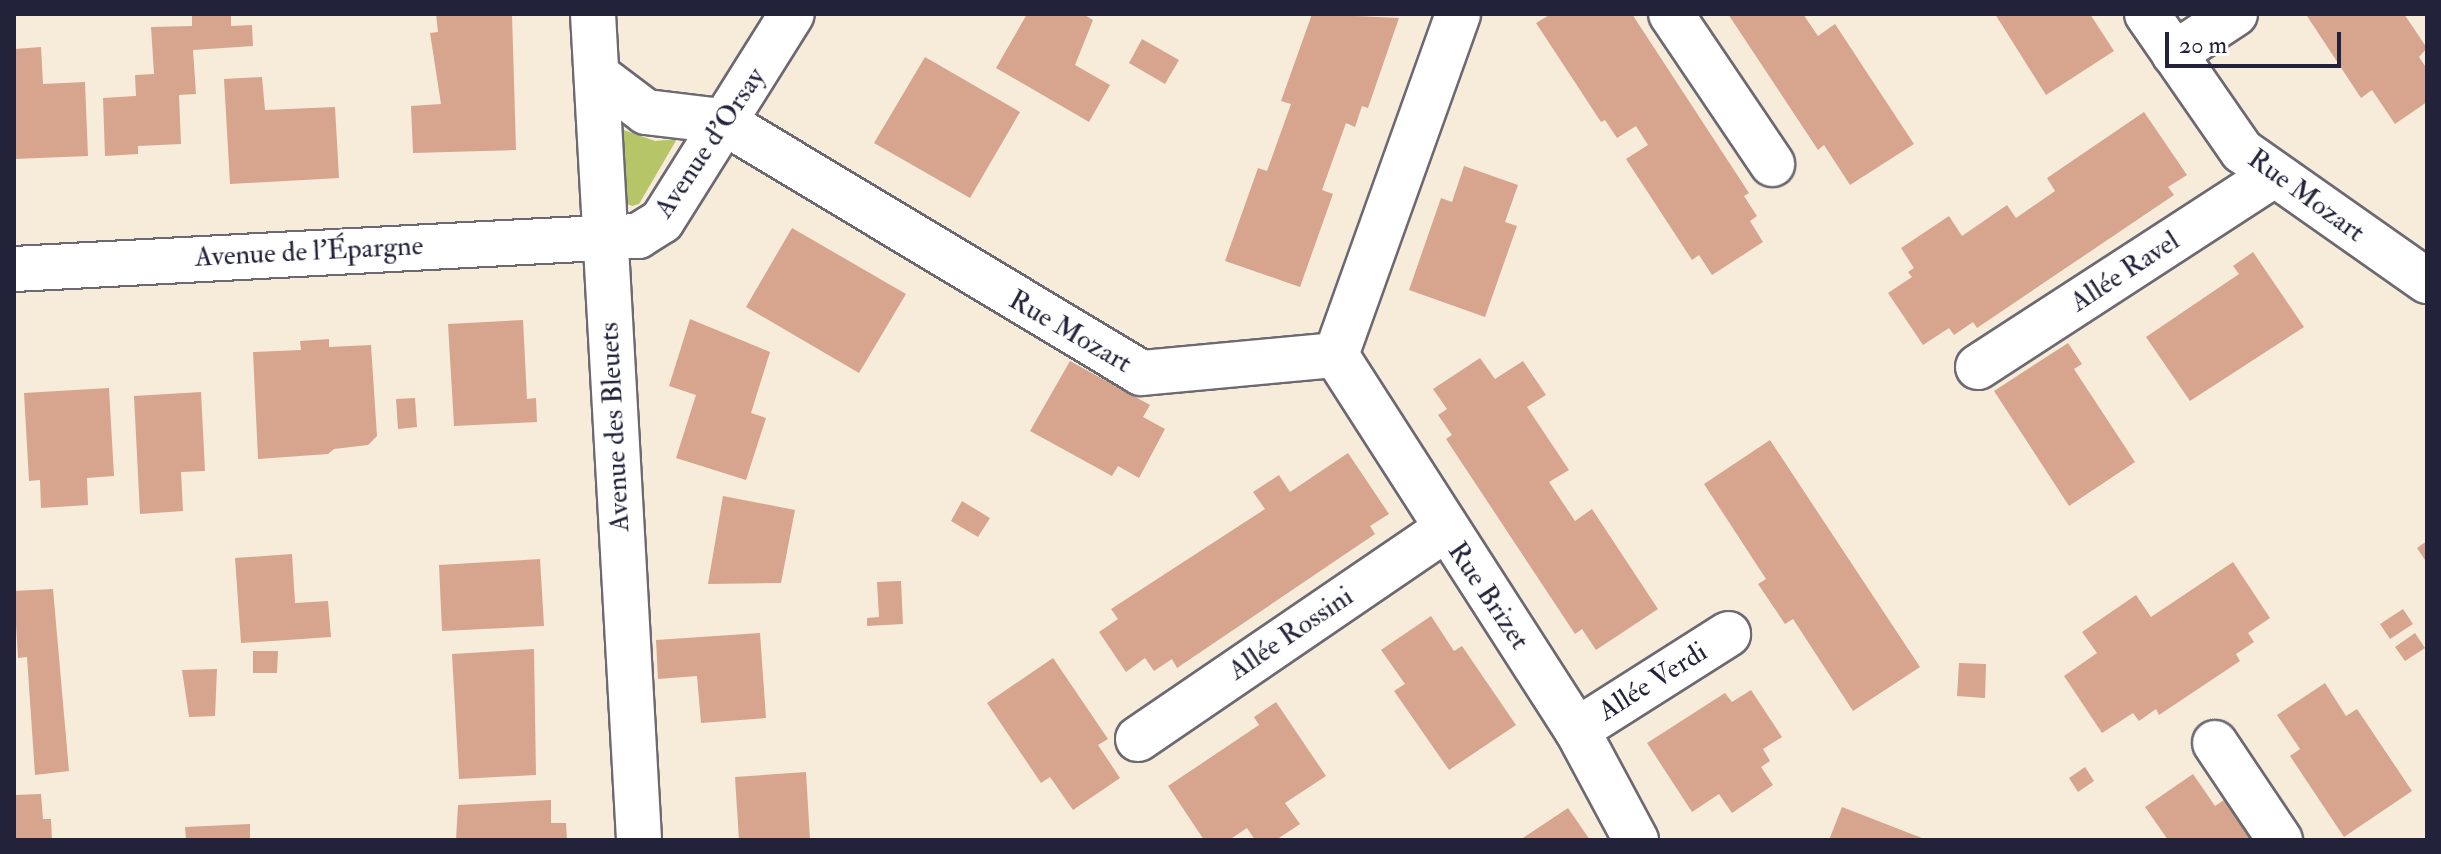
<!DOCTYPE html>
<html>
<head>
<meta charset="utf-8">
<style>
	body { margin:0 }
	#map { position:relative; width:2441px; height:854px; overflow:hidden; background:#f7ecda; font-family:"IM FELL Double Pica",serif }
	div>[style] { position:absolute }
	.green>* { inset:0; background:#b5c567 }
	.building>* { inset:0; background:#d7a58e }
	.roads { filter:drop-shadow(2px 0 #6d6973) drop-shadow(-2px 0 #6d6973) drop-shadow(0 2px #6d6973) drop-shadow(0 -2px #6d6973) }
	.minor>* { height:44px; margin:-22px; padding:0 22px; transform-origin:22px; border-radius:22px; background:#fff }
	span { translate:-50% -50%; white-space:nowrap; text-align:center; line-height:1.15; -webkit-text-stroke:7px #fff; paint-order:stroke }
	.street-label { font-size:28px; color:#22223b }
	.frame { position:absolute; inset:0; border:16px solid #22223b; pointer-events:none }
	.scale { position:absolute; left:2165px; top:32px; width:176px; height:36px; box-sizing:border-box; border:4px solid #22223b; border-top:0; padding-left:10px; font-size:24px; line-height:28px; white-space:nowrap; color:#22223b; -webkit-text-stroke:6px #fff; paint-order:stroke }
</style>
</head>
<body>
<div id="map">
	<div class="green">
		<div style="clip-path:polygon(621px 129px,655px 141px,677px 139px,639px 204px,632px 206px,625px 203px)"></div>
	</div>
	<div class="building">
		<div style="clip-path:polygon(192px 14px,231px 15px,231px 26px,252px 25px,253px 46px,193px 50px,196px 94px,179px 95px,181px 144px,138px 146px,138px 154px,105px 156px,103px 98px,136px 96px,135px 75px,154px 74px,151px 27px,192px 26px)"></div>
		<div style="clip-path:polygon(436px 14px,512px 14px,516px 150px,413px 153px,411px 106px,441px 104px,430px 33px,438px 32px)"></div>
		<div style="clip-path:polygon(1027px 14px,1083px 14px,1093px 20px,1075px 65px,1110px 85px,1089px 122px,996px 68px)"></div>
		<div style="clip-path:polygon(1312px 14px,1399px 18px,1368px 108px,1362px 106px,1355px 127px,1346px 123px,1322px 190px,1333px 194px,1300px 287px,1225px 261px,1258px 168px,1267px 171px,1291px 104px,1281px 101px)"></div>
		<div style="clip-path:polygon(1551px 14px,1632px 14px,1749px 193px,1744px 196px,1757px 216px,1750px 221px,1763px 242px,1712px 275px,1699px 255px,1692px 260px,1626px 159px,1648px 145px,1636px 126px,1617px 138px,1605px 120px,1601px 122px,1536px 23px)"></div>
		<div style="clip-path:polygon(1728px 14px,1803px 14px,1818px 36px,1835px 24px,1914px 144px,1850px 185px,1824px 145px,1818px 150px)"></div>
		<div style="clip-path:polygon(1995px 14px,2090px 14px,2114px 51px,2046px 95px)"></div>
		<div style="clip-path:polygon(2310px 14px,2404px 14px,2427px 48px,2419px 57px,2427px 69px,2427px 102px,2395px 124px,2372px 90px,2361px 98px,2307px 16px)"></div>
		<div style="clip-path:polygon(1142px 39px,1179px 60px,1165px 84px,1129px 63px)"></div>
		<div style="clip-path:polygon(41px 47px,43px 84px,85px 82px,88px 156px,14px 159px,14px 49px)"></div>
		<div style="clip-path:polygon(925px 57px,1020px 112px,970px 198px,874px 143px)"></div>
		<div style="clip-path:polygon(262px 77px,265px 110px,335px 107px,339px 178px,230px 184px,224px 79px)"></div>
		<div style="clip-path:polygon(2144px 112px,2187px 175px,2168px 187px,2174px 195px,1977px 328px,1973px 322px,1954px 335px,1949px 328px,1923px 345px,1888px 293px,1912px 277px,1908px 272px,1914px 268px,1901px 248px,1949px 216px,1962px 236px,2007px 205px,2016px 218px,2055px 191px,2047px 178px)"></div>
		<div style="clip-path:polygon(1464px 166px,1518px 185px,1505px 222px,1517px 226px,1485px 317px,1409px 290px,1441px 198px,1452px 202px)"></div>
		<div style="clip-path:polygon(792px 228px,906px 294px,859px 373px,746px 307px)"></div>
		<div style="clip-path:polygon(2253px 252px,2304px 327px,2190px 401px,2146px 337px,2239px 274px,2233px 266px)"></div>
		<div style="clip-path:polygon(690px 319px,770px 352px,751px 413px,766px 418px,746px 480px,676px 458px,696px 395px,669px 386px)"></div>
		<div style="clip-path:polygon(523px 320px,527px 399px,536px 398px,537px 422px,454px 426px,448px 324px)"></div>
		<div style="clip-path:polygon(329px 339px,329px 347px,371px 345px,377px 436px,368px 445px,334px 449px,328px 454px,258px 459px,253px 352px,301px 350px,300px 341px)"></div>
		<div style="clip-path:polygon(2068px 343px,2082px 364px,2074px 369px,2135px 462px,2069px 506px,1994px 391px)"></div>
		<div style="clip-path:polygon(1480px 358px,1495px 379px,1523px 361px,1546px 395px,1527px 407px,1569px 470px,1549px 482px,1575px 521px,1592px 509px,1658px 609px,1596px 650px,1582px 629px,1575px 634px,1446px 439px,1452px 435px,1438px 415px,1447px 409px,1433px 389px)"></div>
		<div style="clip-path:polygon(1070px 361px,1150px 405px,1143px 417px,1165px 429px,1139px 478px,1118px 466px,1112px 476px,1030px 431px)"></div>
		<div style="clip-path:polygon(109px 388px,114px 476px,87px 478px,88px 505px,41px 508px,40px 480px,29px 481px,24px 393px)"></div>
		<div style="clip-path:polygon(201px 392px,205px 471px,181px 472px,183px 511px,140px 514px,134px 396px)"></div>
		<div style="clip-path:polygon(415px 398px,417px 427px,398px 429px,396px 399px)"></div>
		<div style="clip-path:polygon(1770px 440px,1920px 667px,1853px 711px,1793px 619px,1785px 624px,1758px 584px,1766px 579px,1704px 484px)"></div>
		<div style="clip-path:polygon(1348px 453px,1389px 514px,1370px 526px,1375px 534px,1177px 668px,1172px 659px,1154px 671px,1145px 658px,1126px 672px,1099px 632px,1118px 619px,1111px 609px,1265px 509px,1253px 492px,1279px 475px,1290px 492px)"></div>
		<div style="clip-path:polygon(723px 496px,795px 510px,781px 583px,708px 584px)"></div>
		<div style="clip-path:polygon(962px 501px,990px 518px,978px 537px,951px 521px)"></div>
		<div style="clip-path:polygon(2427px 541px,2427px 563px,2417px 548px)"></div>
		<div style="clip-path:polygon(292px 554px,295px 603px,328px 601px,331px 637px,241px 643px,235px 558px)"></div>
		<div style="clip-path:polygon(540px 559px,544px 626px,442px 631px,439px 565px)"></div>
		<div style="clip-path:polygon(2233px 562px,2270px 618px,2248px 633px,2254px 642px,2236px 654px,2240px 661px,2159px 715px,2156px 709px,2139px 721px,2133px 713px,2102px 733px,2064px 676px,2097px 653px,2082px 632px,2136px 595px,2151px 617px)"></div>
		<div style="clip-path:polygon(901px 581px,903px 624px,867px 626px,867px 618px,879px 617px,877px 582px)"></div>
		<div style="clip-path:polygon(53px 589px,69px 771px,35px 775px,27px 657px,18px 658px,14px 591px)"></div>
		<div style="clip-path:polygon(2403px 609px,2413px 624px,2390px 639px,2380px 624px)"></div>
		<div style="clip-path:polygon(1431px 616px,1454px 651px,1462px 646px,1516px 725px,1449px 770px,1394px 691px,1405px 684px,1381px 650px)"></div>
		<div style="clip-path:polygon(760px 633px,766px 718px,701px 723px,697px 676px,658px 679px,656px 640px)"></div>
		<div style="clip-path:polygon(2415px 633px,2425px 648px,2405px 661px,2395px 647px)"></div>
		<div style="clip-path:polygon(534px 649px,536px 775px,459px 779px,452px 654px)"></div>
		<div style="clip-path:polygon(253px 651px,278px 651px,277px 673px,253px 673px)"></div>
		<div style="clip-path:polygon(1053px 658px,1108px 739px,1098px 745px,1120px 778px,1073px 810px,1050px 777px,1041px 783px,987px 703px)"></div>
		<div style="clip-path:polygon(1959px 663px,1986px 664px,1985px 698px,1957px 696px)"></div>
		<div style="clip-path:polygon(217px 669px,215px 716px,189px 717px,182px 670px)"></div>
		<div style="clip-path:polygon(2325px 683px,2346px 716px,2357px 709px,2412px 791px,2344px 837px,2290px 756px,2300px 749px,2277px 715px)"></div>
		<div style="clip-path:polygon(1751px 690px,1782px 737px,1763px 749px,1770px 761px,1761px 767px,1773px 785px,1732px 813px,1719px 794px,1692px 812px,1647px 743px,1725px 693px,1732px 702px)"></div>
		<div style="clip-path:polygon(1276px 702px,1326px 776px,1285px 803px,1300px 824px,1276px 840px,1255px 840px,1247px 828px,1229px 840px,1204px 840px,1168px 786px,1259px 725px,1254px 717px)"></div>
		<div style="clip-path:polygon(2085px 767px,2094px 781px,2078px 792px,2069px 778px)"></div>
		<div style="clip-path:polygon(806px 772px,810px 840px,739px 840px,735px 777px)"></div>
		<div style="clip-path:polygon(2193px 774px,2215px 806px,2227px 798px,2255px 840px,2168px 840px,2145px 807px)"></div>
		<div style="clip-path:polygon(41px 794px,43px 819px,51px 819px,52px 840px,14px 840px,14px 795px)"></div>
		<div style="clip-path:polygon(551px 800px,551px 823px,566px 823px,567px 840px,456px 840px,458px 805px)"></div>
		<div style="clip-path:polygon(1842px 807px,1927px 840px,1829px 840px)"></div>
		<div style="clip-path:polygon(1568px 808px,1590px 840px,1520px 840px)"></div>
		<div style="clip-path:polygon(250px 824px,250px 840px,186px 840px,185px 827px)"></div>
	</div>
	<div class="roads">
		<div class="minor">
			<div style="left:593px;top:14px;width:827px;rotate:86.81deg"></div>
			<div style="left:1671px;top:14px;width:181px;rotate:56deg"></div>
			<div style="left:2147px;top:14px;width:167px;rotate:55.3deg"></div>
			<div style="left:2242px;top:151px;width:226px;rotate:35.1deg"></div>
			<div style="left:2174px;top:54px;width:73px;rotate:-33.3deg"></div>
			<div style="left:597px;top:75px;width:61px;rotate:37.1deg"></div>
			<div style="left:646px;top:112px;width:77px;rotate:6.8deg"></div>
			<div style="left:722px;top:121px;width:489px;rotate:31deg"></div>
			<div style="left:1141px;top:373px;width:196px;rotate:-5.3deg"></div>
			<div style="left:1336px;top:355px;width:362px;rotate:-70.3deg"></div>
			<div style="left:14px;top:269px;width:625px;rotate:-3.03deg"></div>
			<div style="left:638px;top:236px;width:28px;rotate:-32deg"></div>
			<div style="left:662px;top:221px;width:244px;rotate:-57.9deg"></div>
			<div style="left:1336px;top:355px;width:446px;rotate:57.3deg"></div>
			<div style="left:1577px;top:730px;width:125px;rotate:61.8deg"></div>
			<div style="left:1978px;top:367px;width:351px;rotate:-33deg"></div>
			<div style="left:1577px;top:730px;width:179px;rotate:-32.4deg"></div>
			<div style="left:1138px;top:739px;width:371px;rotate:-34.3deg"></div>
			<div style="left:2215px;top:743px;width:117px;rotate:56.2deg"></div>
		</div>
	</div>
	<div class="street-label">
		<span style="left:710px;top:143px;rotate:-56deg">Avenue d'Orsay</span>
		<span style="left:2306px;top:196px;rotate:36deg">Rue Mozart</span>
		<span style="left:309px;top:252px;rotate:-3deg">Avenue de l'Épargne</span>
		<span style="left:2125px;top:272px;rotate:-33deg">Allée Ravel</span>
		<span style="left:1070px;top:332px;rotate:30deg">Rue Mozart</span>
		<span style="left:615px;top:427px;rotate:-93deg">Avenue des Bleuets</span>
		<span style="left:1488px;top:596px;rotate:56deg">Rue Brizet</span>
		<span style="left:1291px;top:634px;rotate:-34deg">Allée Rossini</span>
		<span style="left:1653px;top:682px;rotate:-32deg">Allée Verdi</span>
	</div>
	<div class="frame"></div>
	<div class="scale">20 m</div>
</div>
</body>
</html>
